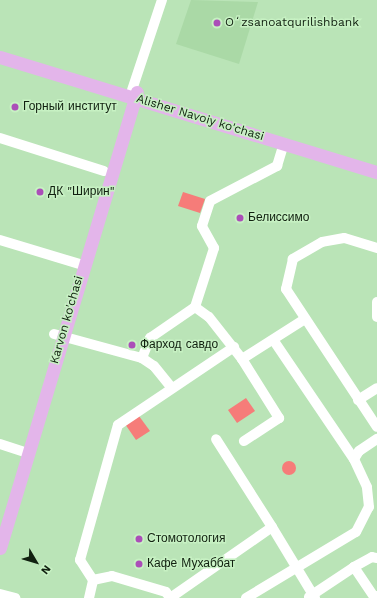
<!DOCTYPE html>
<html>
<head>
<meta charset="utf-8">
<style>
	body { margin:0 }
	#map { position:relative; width:377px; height:598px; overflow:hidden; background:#bae4b7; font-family:"Work Sans",sans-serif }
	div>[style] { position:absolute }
	.built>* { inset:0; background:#aad9a6 }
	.green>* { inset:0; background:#f67c79 }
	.round { border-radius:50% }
	.minor>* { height:10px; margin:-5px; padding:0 5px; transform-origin:5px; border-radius:5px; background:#fff }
	.major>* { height:13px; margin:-6.5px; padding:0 6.5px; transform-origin:6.5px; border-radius:6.5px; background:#e3b5ea }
	.dots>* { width:11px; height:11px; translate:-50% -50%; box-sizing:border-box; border:2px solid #c7f1c3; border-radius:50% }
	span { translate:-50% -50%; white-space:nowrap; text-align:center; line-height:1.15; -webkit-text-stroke:3px #c7f1c3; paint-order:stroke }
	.poi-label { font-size:12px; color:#112010 }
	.left { translate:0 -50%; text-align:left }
	.street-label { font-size:12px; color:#112010 }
	.north { position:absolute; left:16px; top:542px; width:40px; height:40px; -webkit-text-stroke:3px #c7f1c3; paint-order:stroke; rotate:128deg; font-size:11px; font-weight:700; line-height:16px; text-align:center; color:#112010 }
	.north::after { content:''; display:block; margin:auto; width:14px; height:18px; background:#112010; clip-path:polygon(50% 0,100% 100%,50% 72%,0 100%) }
</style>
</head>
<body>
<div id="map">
	<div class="built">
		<div style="clip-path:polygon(191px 0,258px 2px,239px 64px,176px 44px)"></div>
	</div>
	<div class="green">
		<div style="clip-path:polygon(183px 192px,205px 199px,200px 213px,178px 206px)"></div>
		<div style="clip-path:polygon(246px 398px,255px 411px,237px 423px,228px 410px)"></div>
		<div style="clip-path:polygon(139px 416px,150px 431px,136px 440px,125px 424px)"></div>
		<div class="round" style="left:282px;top:461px;width:14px;height:14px"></div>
	</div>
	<div class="minor">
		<div style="left:132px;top:90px;width:95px;rotate:-71.6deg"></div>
		<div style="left:0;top:138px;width:109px;rotate:17.6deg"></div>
		<div style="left:0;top:240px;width:87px;rotate:16.8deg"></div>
		<div style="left:377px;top:248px;width:34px;rotate:-163deg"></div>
		<div style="left:344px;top:238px;width:22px;rotate:170deg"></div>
		<div style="left:322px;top:242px;width:34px;rotate:150deg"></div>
		<div style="left:293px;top:259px;width:31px;rotate:103deg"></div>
		<div style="left:286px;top:289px;width:165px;rotate:56.6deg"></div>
		<div style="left:377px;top:302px;width:15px;rotate:90deg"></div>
		<div style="left:195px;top:307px;width:17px;rotate:36deg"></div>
		<div style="left:209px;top:317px;width:53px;rotate:51.8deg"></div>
		<div style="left:242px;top:359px;width:75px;rotate:-32.4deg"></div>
		<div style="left:54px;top:334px;width:91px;rotate:15.3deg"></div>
		<div style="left:142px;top:358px;width:14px;rotate:34deg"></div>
		<div style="left:154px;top:366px;width:28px;rotate:51deg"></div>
		<div style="left:274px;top:341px;width:143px;rotate:55.9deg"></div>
		<div style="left:142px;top:358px;width:22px;rotate:-68deg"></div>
		<div style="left:150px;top:338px;width:55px;rotate:-34.6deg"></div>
		<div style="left:195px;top:307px;width:62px;rotate:-72.1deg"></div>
		<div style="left:214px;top:248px;width:25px;rotate:-119deg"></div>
		<div style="left:202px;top:226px;width:26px;rotate:-72deg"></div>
		<div style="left:210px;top:201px;width:76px;rotate:-27.6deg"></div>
		<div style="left:277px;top:166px;width:24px;rotate:-73deg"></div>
		<div style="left:242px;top:359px;width:70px;rotate:57.9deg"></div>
		<div style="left:279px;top:418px;width:42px;rotate:146.7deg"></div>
		<div style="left:358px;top:400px;width:22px;rotate:-32deg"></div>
		<div style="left:0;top:444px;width:29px;rotate:18deg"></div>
		<div style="left:272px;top:527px;width:83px;rotate:58.8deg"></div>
		<div style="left:377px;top:558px;width:5px;rotate:-169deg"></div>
		<div style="left:372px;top:557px;width:21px;rotate:151deg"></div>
		<div style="left:354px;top:567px;width:36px;rotate:56deg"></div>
		<div style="left:374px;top:597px;width:3px;rotate:-18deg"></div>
		<div style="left:93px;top:580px;width:19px;rotate:-12deg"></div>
		<div style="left:112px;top:576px;width:56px;rotate:16.5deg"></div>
		<div style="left:166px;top:592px;width:7px;rotate:56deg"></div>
		<div style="left:0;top:594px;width:16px;rotate:15deg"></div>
		<div style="left:309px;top:597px;width:54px;rotate:-33.7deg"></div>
		<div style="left:89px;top:598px;width:18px;rotate:-77deg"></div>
		<div style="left:93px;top:580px;width:24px;rotate:-123deg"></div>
		<div style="left:80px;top:560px;width:140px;rotate:-74.3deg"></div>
		<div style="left:118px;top:425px;width:140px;rotate:-33.9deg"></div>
		<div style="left:170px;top:598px;width:124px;rotate:-34.8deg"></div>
		<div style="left:272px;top:527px;width:104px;rotate:-122.5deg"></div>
		<div style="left:246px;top:598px;width:128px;rotate:-31deg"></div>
		<div style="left:356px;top:532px;width:28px;rotate:-63deg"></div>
		<div style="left:369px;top:507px;width:20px;rotate:-96deg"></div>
		<div style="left:367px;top:487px;width:31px;rotate:-115deg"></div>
		<div style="left:354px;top:459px;width:9px;rotate:-58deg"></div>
		<div style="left:359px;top:451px;width:22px;rotate:-34deg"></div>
	</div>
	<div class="major">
		<div style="left:0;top:57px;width:394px;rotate:17deg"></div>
		<div style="left:0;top:548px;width:476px;rotate:-73.3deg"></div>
	</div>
	<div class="dots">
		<div style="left:217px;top:23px;background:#ab4eb8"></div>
		<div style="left:15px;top:107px;background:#ab4eb8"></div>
		<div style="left:40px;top:192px;background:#ab4eb8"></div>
		<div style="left:240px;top:218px;background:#ab4eb8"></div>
		<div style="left:132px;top:345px;background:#ab4eb8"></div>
		<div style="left:139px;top:539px;background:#ab4eb8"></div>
		<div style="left:139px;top:564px;background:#ab4eb8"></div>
	</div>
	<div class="poi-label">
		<span class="left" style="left:225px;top:23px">Oʻzsanoatqurilishbank</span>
		<span class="left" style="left:23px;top:107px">Горный институт</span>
		<span class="left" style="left:48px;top:192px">ДК "Ширин"</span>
		<span class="left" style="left:248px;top:218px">Белиссимо</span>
		<span class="left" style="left:140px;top:345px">Фарход савдо</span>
		<span class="left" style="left:147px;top:539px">Стомотология</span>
		<span class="left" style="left:147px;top:564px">Кафе Мухаббат</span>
	</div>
	<div class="street-label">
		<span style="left:200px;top:118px;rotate:17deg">Alisher Navoiy ko'chasi</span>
		<span style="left:67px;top:320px;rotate:-74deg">Karvon ko'chasi</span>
	</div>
	<div class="north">N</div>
</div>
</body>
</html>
